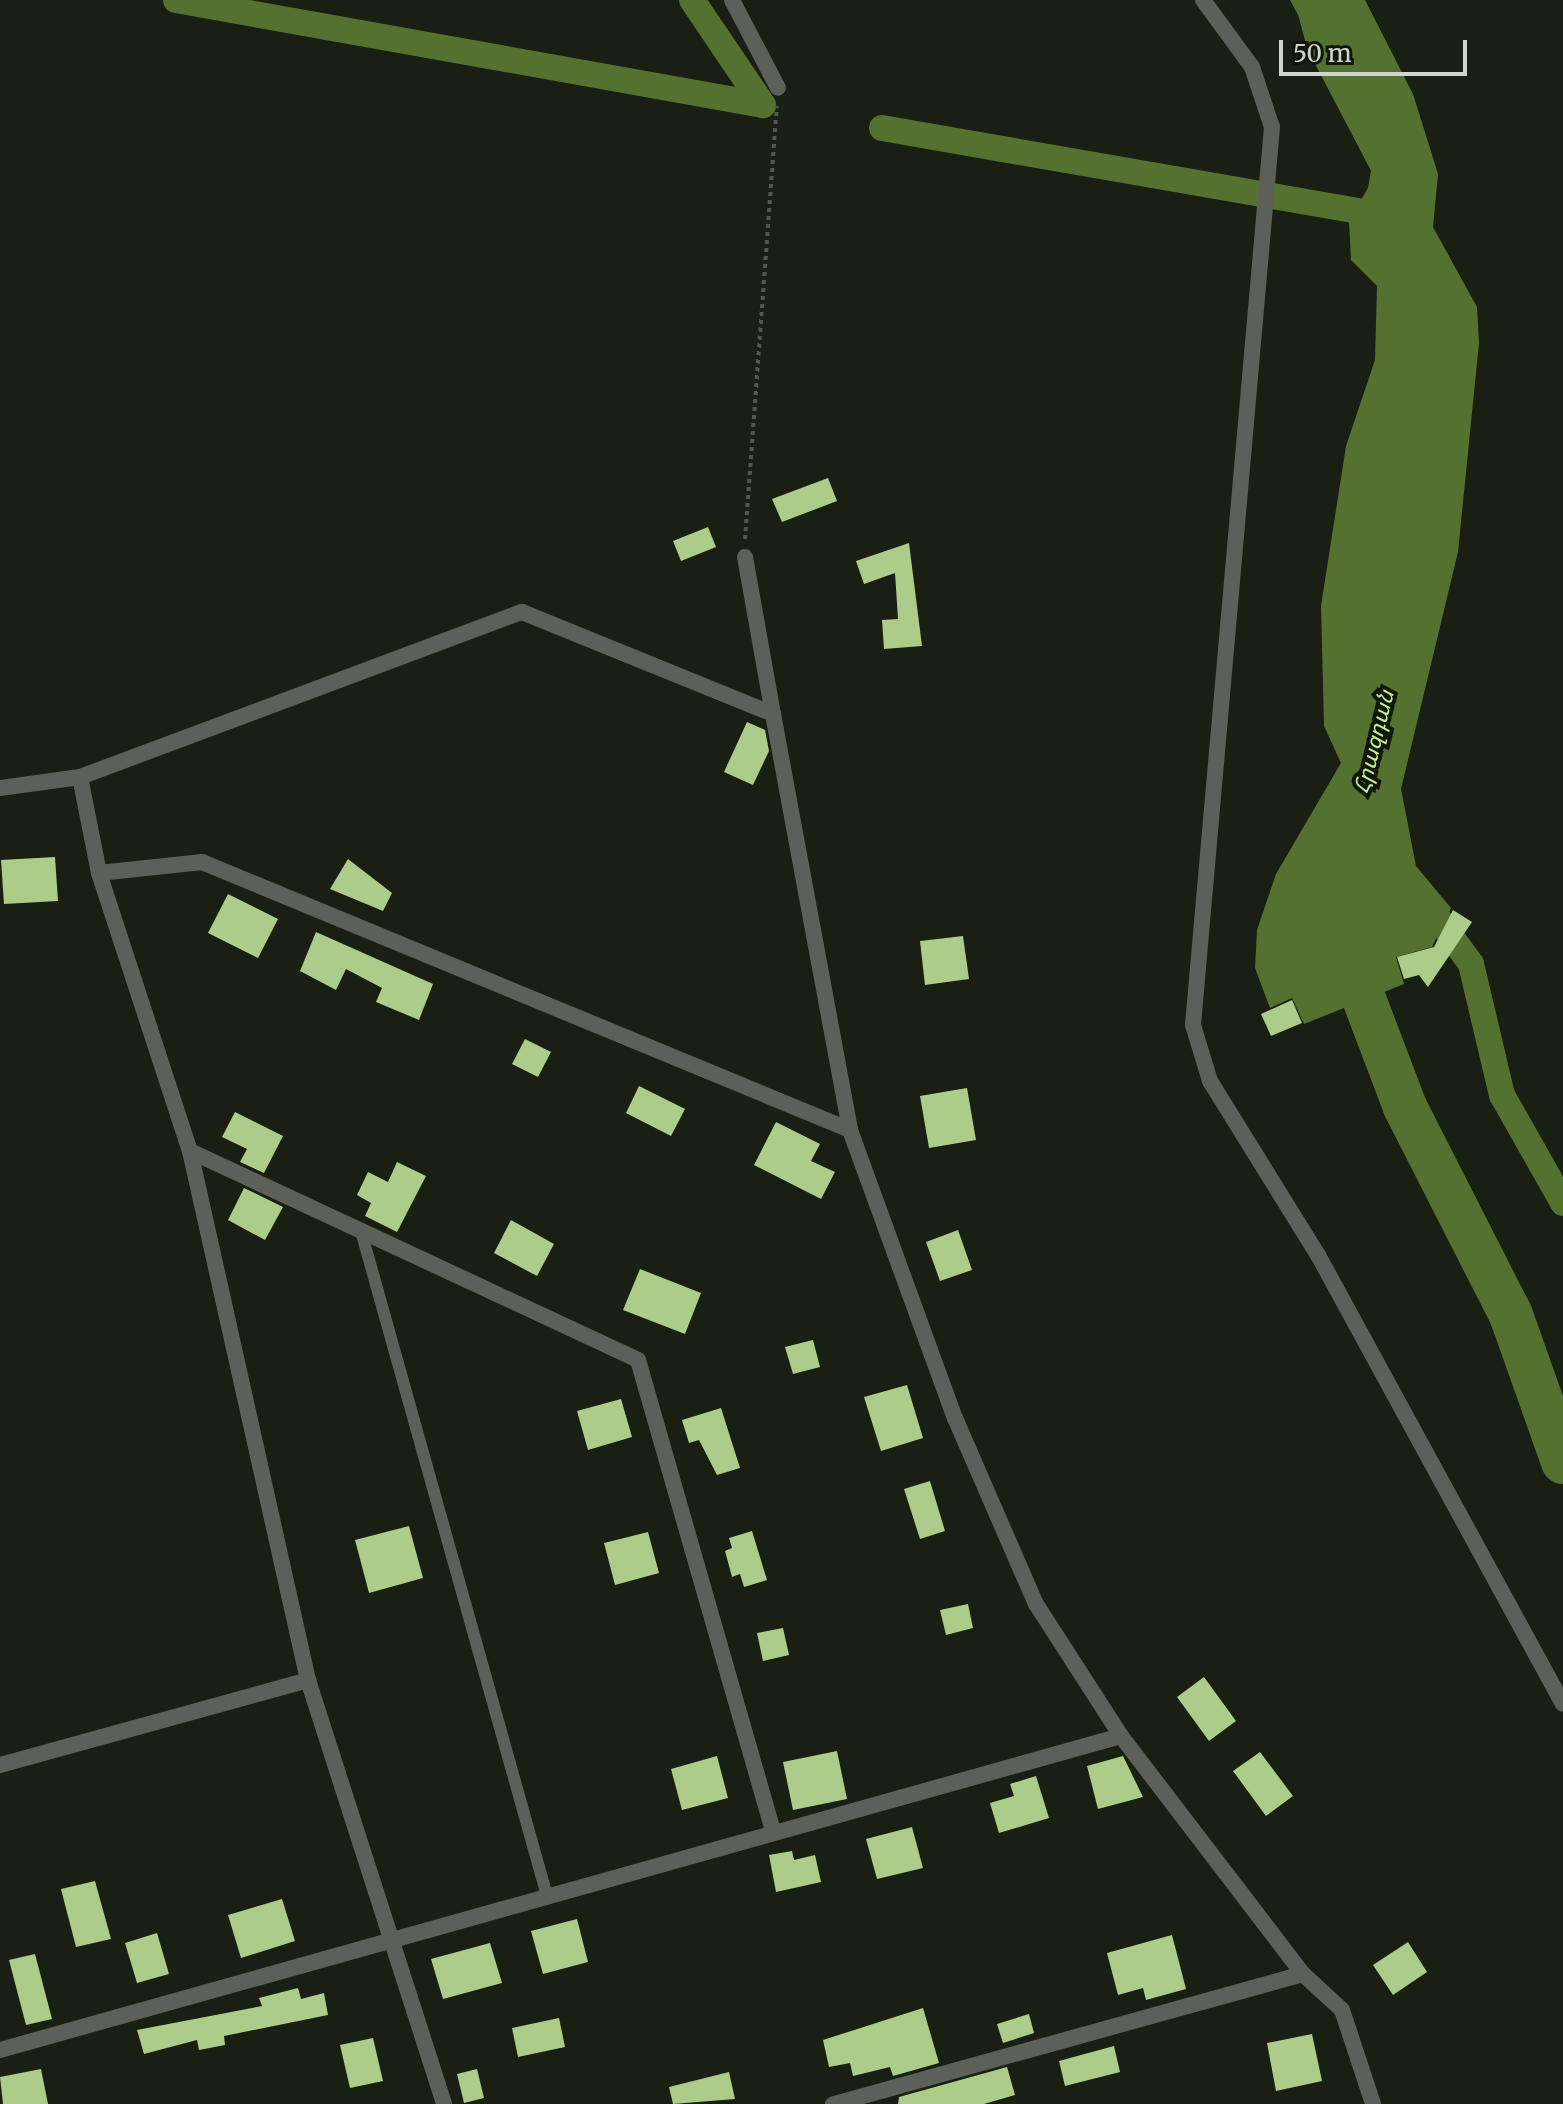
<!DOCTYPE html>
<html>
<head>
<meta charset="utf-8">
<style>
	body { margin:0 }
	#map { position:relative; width:1563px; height:2104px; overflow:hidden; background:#191f12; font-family:Merriweather,"Noto Sans Armenian",serif }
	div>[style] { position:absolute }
	.water>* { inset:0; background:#547130 }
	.canal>* { height:26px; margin:-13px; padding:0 13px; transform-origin:13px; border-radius:13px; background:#547130 }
	.river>* { height:44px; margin:-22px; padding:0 22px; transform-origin:22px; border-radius:22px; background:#547130 }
	.building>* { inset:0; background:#accd89 }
	.path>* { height:4px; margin-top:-2px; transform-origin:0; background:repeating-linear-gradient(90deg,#52584c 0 4px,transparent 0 8px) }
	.service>* { height:12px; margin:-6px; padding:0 6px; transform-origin:6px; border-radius:6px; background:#5c6059 }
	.minor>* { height:16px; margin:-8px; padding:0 8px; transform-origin:8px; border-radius:8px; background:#5c6059 }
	span { translate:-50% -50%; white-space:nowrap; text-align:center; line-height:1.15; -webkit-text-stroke:8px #101609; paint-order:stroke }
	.water-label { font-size:22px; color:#c4f094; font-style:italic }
	.scale { position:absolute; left:1279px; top:40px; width:188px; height:36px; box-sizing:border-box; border:4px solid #d0d5cc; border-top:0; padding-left:10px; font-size:24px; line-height:28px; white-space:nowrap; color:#d0d5cc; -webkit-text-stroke:6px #101609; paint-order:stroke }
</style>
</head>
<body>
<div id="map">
	<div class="water">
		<div style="clip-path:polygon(1290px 0,1365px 0,1413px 94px,1438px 174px,1433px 227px,1477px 307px,1479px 343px,1458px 552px,1401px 789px,1416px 866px,1451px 908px,1432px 947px,1396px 957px,1404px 984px,1304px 1024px,1292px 998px,1270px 1008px,1255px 968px,1257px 930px,1276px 874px,1341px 763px,1324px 726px,1321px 606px,1346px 446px,1375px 360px,1377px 286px,1351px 260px,1349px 221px,1368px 188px,1374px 152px,1365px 95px,1318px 52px)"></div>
	</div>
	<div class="canal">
		<div style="left:176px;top:0;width:596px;rotate:10.14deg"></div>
		<div style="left:692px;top:0;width:127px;rotate:55.9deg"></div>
		<div style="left:882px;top:128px;width:513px;rotate:9.88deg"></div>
		<div style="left:1437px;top:917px;width:58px;rotate:54.1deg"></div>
		<div style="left:1471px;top:964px;width:135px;rotate:76.7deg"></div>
		<div style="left:1502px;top:1095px;width:124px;rotate:60.5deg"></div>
	</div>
	<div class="river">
		<div style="left:1317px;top:0;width:42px;rotate:75deg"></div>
		<div style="left:1328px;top:41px;width:147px;rotate:62.4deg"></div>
		<div style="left:1342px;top:941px;width:178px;rotate:69.2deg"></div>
		<div style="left:1405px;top:1107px;width:233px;rotate:63deg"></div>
		<div style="left:1511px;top:1315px;width:156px;rotate:70.5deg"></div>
	</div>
	<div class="building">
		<div style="clip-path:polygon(828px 478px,837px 501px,782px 522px,772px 499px)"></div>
		<div style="clip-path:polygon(708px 527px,716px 547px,681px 561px,673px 541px)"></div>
		<div style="clip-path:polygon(909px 543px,922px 646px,884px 649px,882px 620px,898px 619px,895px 573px,864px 584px,856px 561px)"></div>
		<div style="clip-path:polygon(747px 722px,765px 730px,769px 751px,753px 785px,724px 772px)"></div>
		<div style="clip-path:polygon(55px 857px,58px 901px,4px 904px,1px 860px)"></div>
		<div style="clip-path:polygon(348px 859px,392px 893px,383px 911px,330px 889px)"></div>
		<div style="clip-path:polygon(228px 894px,278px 919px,258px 958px,208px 933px)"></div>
		<div style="clip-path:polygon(1453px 910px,1472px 922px,1428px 987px,1419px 975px,1404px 979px,1397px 957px,1434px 947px)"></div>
		<div style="clip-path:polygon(316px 932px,433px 984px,419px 1020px,376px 1002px,382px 988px,346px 969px,336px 990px,300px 971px)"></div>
		<div style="clip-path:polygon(963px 936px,969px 979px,925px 985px,920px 941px)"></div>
		<div style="clip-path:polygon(1292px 1000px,1302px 1023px,1271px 1036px,1261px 1014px)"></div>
		<div style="clip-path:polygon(525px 1039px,551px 1052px,538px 1077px,512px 1064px)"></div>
		<div style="clip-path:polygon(639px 1086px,685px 1109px,671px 1136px,626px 1113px)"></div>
		<div style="clip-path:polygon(967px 1088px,976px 1140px,929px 1148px,920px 1096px)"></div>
		<div style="clip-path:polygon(235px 1112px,283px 1136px,264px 1173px,240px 1162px,247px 1149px,222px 1137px)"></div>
		<div style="clip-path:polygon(776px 1122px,820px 1144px,811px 1161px,835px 1172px,821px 1199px,754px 1165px)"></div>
		<div style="clip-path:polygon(397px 1162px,426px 1176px,397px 1232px,365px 1216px,371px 1203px,357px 1195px,368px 1172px,388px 1182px)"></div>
		<div style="clip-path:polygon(244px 1188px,283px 1207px,265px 1240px,228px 1220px)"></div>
		<div style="clip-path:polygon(511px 1220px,554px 1244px,537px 1276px,494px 1253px)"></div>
		<div style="clip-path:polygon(958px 1230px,972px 1270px,940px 1281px,926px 1242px)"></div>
		<div style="clip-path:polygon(640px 1269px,701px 1293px,685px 1334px,623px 1310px)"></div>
		<div style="clip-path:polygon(813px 1340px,820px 1367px,793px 1374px,785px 1347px)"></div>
		<div style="clip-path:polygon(907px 1385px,923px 1438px,881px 1451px,864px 1397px)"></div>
		<div style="clip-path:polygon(621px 1399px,632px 1437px,588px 1450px,577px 1411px)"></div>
		<div style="clip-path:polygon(721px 1408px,740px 1468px,717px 1475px,699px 1440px,689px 1443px,682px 1420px)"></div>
		<div style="clip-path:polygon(930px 1481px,945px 1531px,920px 1539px,904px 1489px)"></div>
		<div style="clip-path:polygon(409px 1526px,423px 1578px,369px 1593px,355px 1540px)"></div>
		<div style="clip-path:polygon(752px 1531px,767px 1580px,744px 1587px,740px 1574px,732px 1577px,725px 1551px,732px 1548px,729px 1538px)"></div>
		<div style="clip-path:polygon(648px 1532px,659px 1573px,615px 1585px,604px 1543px)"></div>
		<div style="clip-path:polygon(968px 1604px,973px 1628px,946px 1635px,940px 1610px)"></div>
		<div style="clip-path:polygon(783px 1628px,789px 1655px,763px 1661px,757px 1633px)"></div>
		<div style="clip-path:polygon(1204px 1677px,1236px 1721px,1209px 1741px,1177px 1697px)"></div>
		<div style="clip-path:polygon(837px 1751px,847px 1799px,793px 1810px,783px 1762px)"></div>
		<div style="clip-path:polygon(1260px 1752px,1293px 1796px,1266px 1816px,1233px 1771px)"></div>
		<div style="clip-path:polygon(717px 1756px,728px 1798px,682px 1810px,671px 1769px)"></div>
		<div style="clip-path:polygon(1123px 1756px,1143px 1797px,1098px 1809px,1087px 1766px)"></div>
		<div style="clip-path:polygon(1036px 1776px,1049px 1818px,999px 1833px,990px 1803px,1014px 1796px,1010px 1784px)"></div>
		<div style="clip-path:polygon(912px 1827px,923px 1868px,877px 1879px,866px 1839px)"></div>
		<div style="clip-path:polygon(792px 1851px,794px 1860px,815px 1855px,821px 1882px,776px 1892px,769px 1855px)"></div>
		<div style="clip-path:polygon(95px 1881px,111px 1939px,76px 1947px,61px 1889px)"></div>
		<div style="clip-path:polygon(282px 1899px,295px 1941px,241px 1958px,228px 1915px)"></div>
		<div style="clip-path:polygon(577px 1919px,588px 1962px,543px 1974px,531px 1931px)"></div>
		<div style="clip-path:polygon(157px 1933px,169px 1974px,137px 1983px,125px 1943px)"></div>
		<div style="clip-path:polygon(1172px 1935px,1186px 1989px,1146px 2000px,1143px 1988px,1118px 1995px,1107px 1953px)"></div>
		<div style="clip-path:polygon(1408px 1942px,1427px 1972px,1393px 1995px,1373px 1965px)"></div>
		<div style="clip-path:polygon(490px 1943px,502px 1983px,443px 1999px,431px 1959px)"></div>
		<div style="clip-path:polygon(35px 1954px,52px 2019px,26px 2025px,9px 1960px)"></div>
		<div style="clip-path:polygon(298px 1988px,301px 1999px,324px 1993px,328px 2015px,224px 2036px,225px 2045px,199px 2050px,197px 2040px,144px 2054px,137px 2030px,262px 2006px,259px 1998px)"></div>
		<div style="clip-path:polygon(923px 2008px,939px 2063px,893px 2076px,890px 2067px,853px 2076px,850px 2063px,829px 2067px,823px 2040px)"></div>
		<div style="clip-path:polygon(1029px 2014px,1034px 2033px,1003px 2043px,997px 2024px)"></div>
		<div style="clip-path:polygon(559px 2018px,565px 2047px,518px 2057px,512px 2028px)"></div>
		<div style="clip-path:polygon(1312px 2034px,1322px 2081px,1276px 2091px,1267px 2043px)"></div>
		<div style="clip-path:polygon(373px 2038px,383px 2081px,350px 2088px,340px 2045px)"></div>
		<div style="clip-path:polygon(1114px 2046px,1120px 2072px,1065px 2086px,1059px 2061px)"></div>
		<div style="clip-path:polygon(1007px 2067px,1015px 2095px,984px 2104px,898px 2104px,899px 2097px)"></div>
		<div style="clip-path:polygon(41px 2069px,48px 2104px,3px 2104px,0 2077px)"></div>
		<div style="clip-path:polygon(477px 2069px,484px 2098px,464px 2103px,457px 2074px)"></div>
		<div style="clip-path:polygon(729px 2072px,735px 2099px,673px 2104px,669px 2087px)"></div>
	</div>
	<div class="path">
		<div style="left:745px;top:539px;width:434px;rotate:-85.8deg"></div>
	</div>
	<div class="service">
		<div style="left:361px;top:1231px;width:691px;rotate:74.37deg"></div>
	</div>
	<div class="minor">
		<div style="left:732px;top:0;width:99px;rotate:62.4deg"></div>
		<div style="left:1203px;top:0;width:83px;rotate:53.8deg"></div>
		<div style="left:1252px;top:67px;width:63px;rotate:71.6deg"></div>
		<div style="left:1272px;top:127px;width:901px;rotate:95.03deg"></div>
		<div style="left:1193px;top:1025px;width:59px;rotate:73.1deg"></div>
		<div style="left:1210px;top:1081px;width:205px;rotate:58.2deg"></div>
		<div style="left:1318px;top:1255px;width:511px;rotate:61.38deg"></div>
		<div style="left:745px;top:557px;width:159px;rotate:79.9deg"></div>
		<div style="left:80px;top:777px;width:472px;rotate:-20.5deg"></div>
		<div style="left:522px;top:612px;width:271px;rotate:22.1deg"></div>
		<div style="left:773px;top:714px;width:423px;rotate:79.5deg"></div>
		<div style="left:0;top:788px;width:81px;rotate:-7.8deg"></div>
		<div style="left:80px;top:777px;width:98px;rotate:78.8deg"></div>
		<div style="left:99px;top:873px;width:293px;rotate:71.9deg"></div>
		<div style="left:190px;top:1151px;width:542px;rotate:77.43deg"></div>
		<div style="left:308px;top:1680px;width:445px;rotate:72.2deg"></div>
		<div style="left:99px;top:873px;width:104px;rotate:-6.1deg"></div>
		<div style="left:202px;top:862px;width:701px;rotate:22.47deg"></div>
		<div style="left:850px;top:1130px;width:307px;rotate:70deg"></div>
		<div style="left:955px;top:1418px;width:203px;rotate:66.5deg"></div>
		<div style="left:1036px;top:1604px;width:157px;rotate:57.2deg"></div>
		<div style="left:1121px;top:1736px;width:300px;rotate:52.6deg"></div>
		<div style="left:1303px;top:1974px;width:488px;rotate:164.5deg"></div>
		<div style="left:190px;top:1151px;width:494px;rotate:25deg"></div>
		<div style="left:638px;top:1360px;width:487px;rotate:74deg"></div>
		<div style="left:0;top:1765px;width:320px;rotate:-15.4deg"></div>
		<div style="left:1303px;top:1974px;width:53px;rotate:42.7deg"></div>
		<div style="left:1342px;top:2010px;width:99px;rotate:71.7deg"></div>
		<div style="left:0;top:2050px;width:1164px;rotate:-15.65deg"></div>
	</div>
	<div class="water-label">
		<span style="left:1374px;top:742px;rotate:-76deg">Հրազդան</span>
	</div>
	<div class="scale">50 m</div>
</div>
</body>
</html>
